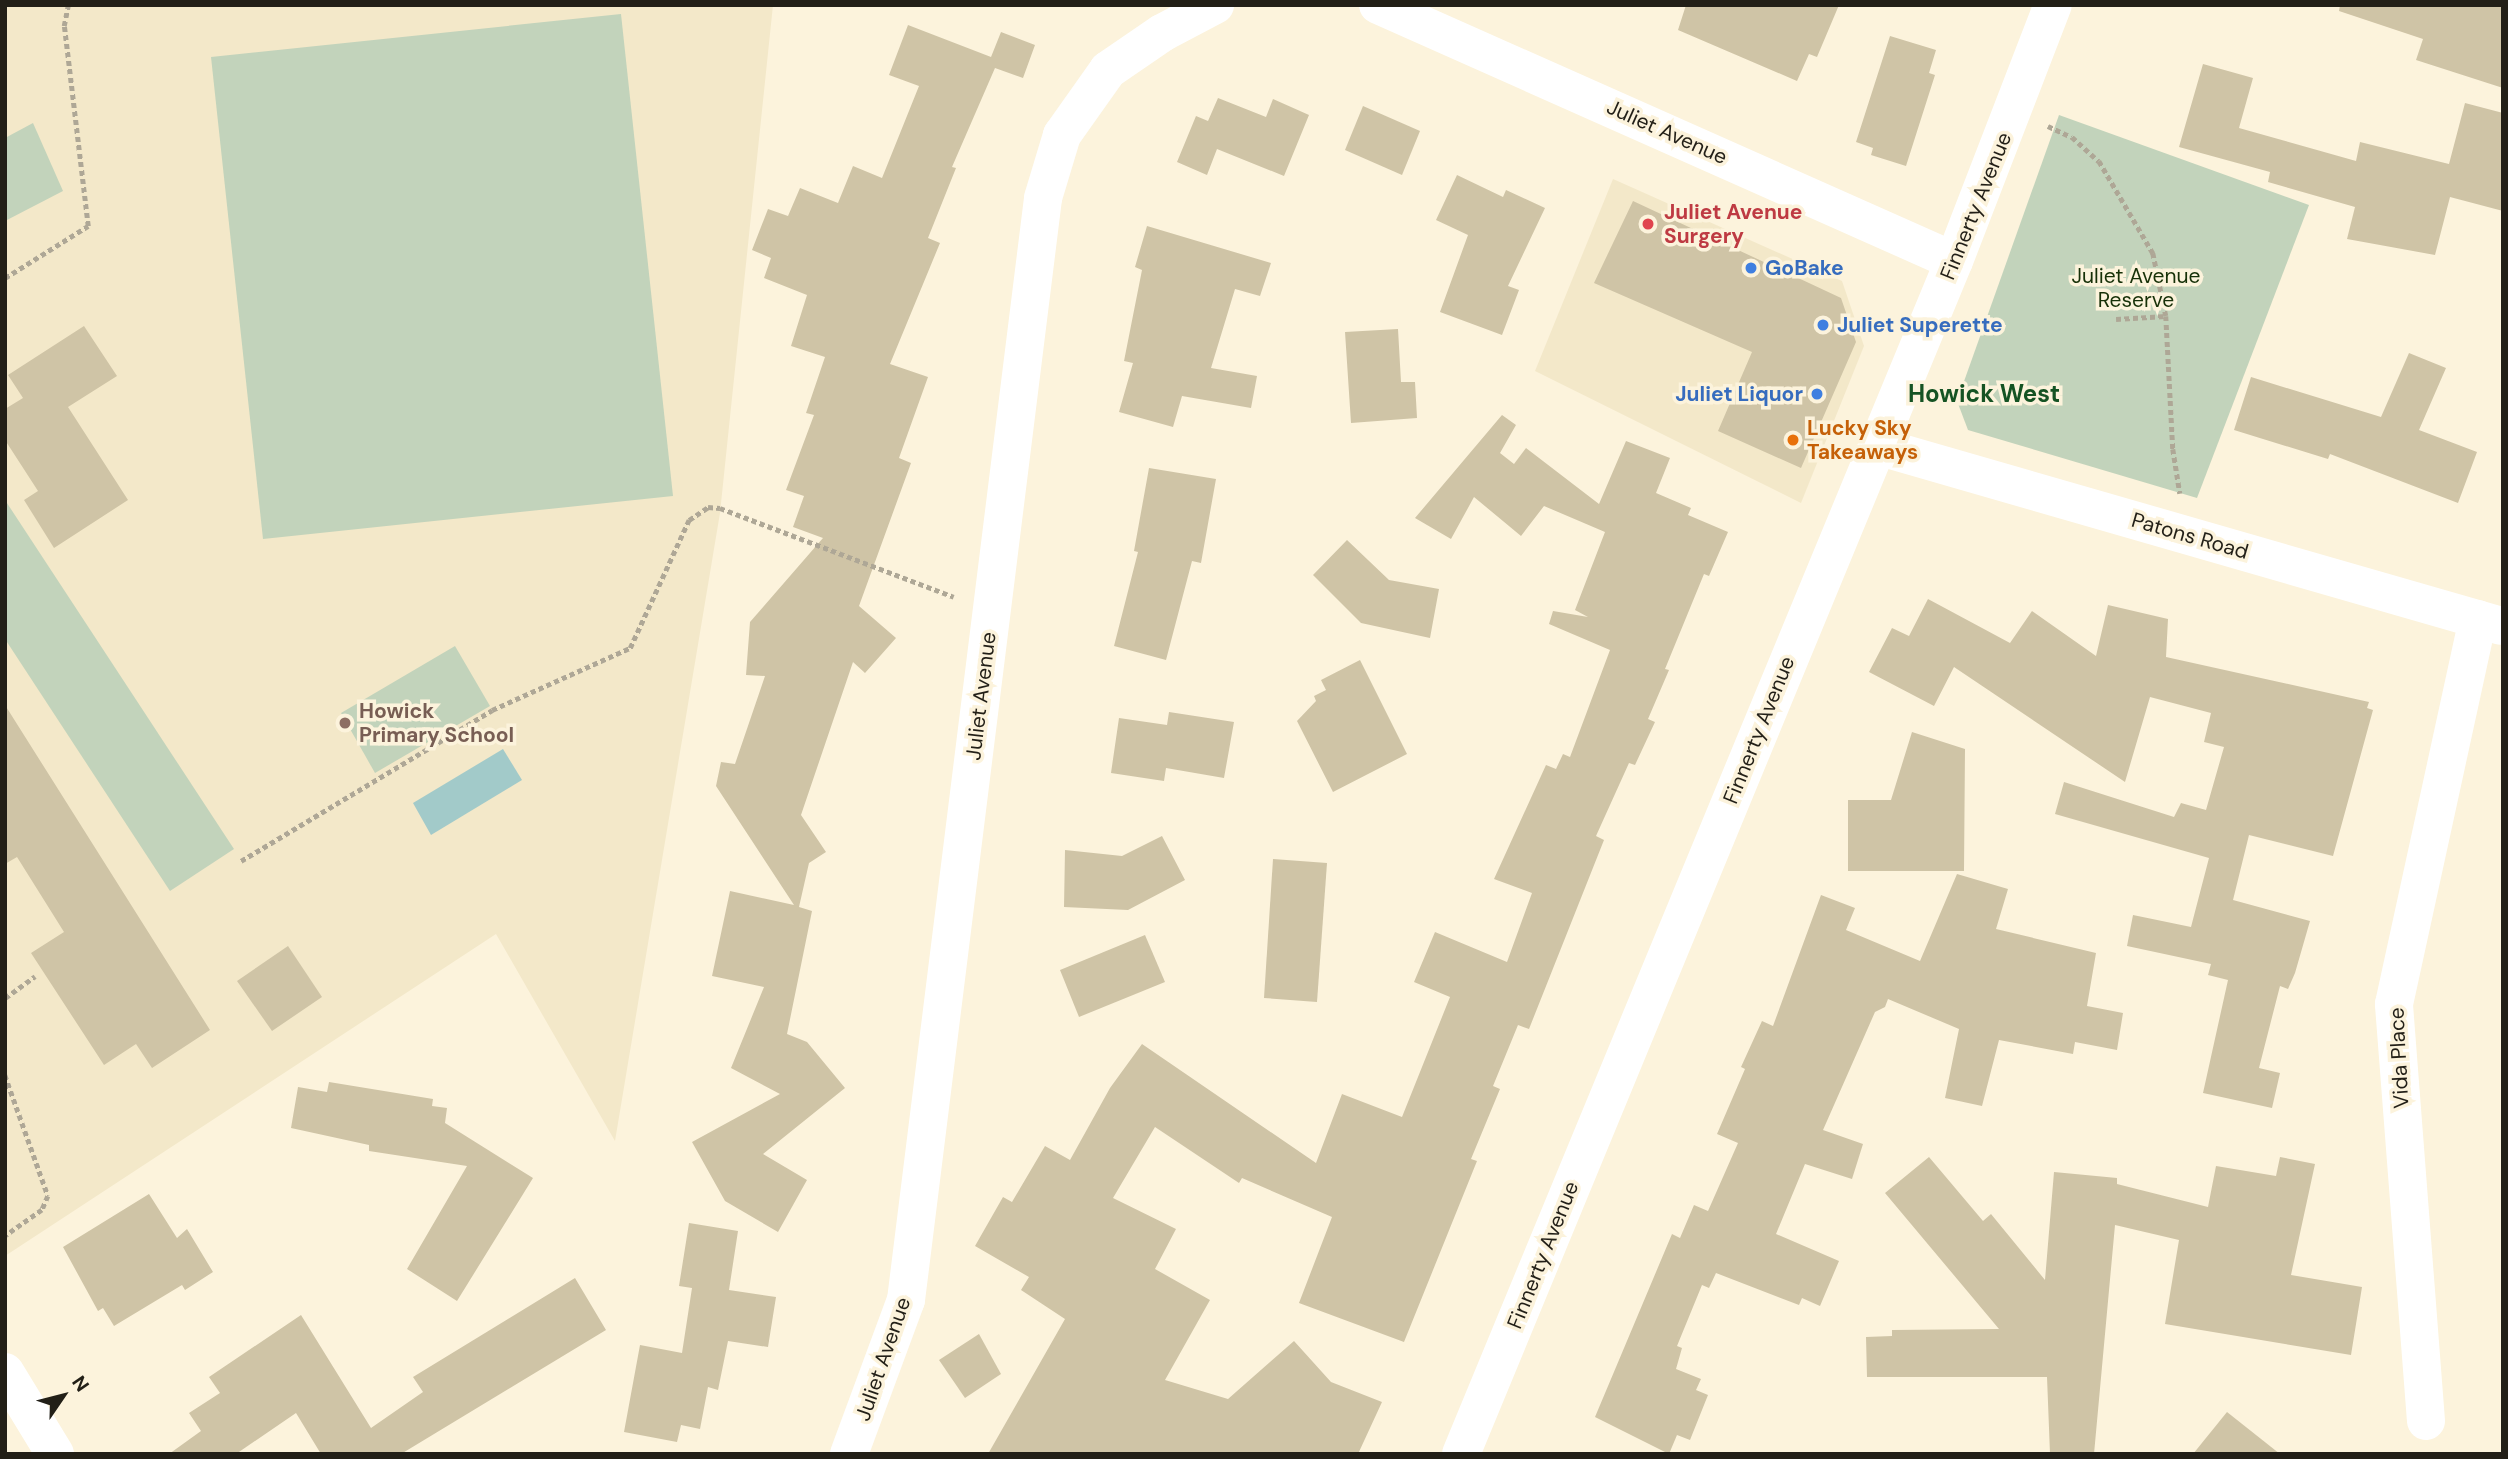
<!DOCTYPE html>
<html>
<head>
<meta charset="utf-8">
<style>
	body { margin:0 }
	#map { position:relative; width:2508px; height:1459px; overflow:hidden; background:#fcf3dc; font-family:"DM Sans",sans-serif }
	div>[style] { position:absolute }
	.built>* { inset:0; background:#f3e8c9 }
	.green>* { inset:0; background:#c2d3bb }
	.water>* { inset:0; background:#a2cac9 }
	.building>* { inset:0; background:#cfc4a6 }
	.path>* { height:4.5px; margin-top:-2.25px; transform-origin:0; background:repeating-linear-gradient(90deg,#aea796 0 5px,transparent 0 8.5px) }
	.minor>* { height:38px; margin:-19px; padding:0 19px; transform-origin:19px; border-radius:19px; background:#fff }
	.dots>* { width:19px; height:19px; translate:-50% -50%; box-sizing:border-box; border:4px solid #fcf3dc; border-radius:50% }
	span { translate:-50% -50%; white-space:nowrap; text-align:center; line-height:1.15; -webkit-text-stroke:7px #fcf3dc; paint-order:stroke }
	.street-label { font-size:21px; color:#221f17 }
	.health-label { font-size:21px; color:#be3a42; font-weight:700 }
	.left { translate:0 -50%; text-align:left }
	.shop-label { font-size:21px; color:#366cbe; font-weight:700 }
	.right { translate:-100% -50%; text-align:right }
	.park-label { font-size:21px; color:#173108 }
	.food-label { font-size:21px; color:#c56008; font-weight:700 }
	.education-label { font-size:21px; color:#785e54; font-weight:700 }
	.quarter-label { font-size:24px; color:#155323; font-weight:700 }
	.frame { position:absolute; inset:0; border:7px solid #221f17; pointer-events:none }
	.north { position:absolute; left:28px; top:1361px; width:70px; height:70px; -webkit-text-stroke:5px #fcf3dc; paint-order:stroke; rotate:55deg; font-size:19px; font-weight:700; line-height:28px; text-align:center; color:#221f17 }
	.north::after { content:''; display:block; margin:auto; width:24px; height:32px; background:#221f17; clip-path:polygon(50% 0,100% 100%,50% 72%,0 100%) }
</style>
</head>
<body>
<div id="map">
	<div class="built">
		<div style="clip-path:polygon(5px 5px,773px 5px,720px 513px,615px 1141px,496px 934px,5px 1256px)"></div>
		<div style="clip-path:polygon(1613px 179px,1842px 281px,1864px 346px,1801px 503px,1535px 371px)"></div>
	</div>
	<div class="green">
		<div style="clip-path:polygon(621px 14px,673px 496px,263px 539px,211px 57px)"></div>
		<div style="clip-path:polygon(2059px 115px,2309px 205px,2197px 498px,1968px 430px,1957px 401px)"></div>
		<div style="clip-path:polygon(33px 123px,63px 191px,5px 221px,5px 138px)"></div>
		<div style="clip-path:polygon(5px 500px,234px 849px,170px 891px,5px 639px)"></div>
		<div style="clip-path:polygon(455px 646px,490px 706px,375px 773px,341px 713px)"></div>
	</div>
	<div class="water">
		<div style="clip-path:polygon(503px 749px,522px 780px,431px 835px,413px 803px)"></div>
	</div>
	<div class="building">
		<div style="clip-path:polygon(1686px 5px,1839px 5px,1817px 57px,1809px 54px,1797px 81px,1678px 30px)"></div>
		<div style="clip-path:polygon(2340px 5px,2503px 5px,2503px 88px,2416px 60px,2423px 39px,2339px 11px)"></div>
		<div style="clip-path:polygon(908px 25px,991px 57px,1001px 32px,1035px 45px,1023px 78px,995px 68px,952px 167px,956px 168px,928px 238px,940px 243px,890px 364px,928px 377px,899px 458px,911px 463px,859px 606px,896px 638px,865px 673px,853px 662px,801px 815px,826px 852px,809px 863px,799px 907px,812px 911px,787px 1034px,807px 1042px,845px 1088px,763px 1154px,807px 1180px,778px 1232px,725px 1201px,692px 1142px,780px 1094px,731px 1068px,764px 987px,712px 976px,730px 891px,794px 905px,716px 786px,721px 762px,735px 764px,765px 676px,746px 675px,750px 622px,823px 538px,793px 527px,804px 496px,786px 490px,814px 415px,806px 413px,825px 357px,791px 346px,807px 295px,764px 278px,771px 258px,752px 250px,768px 209px,788px 216px,800px 188px,838px 203px,853px 166px,882px 178px,919px 86px,889px 75px)"></div>
		<div style="clip-path:polygon(1890px 36px,1936px 50px,1929px 73px,1935px 75px,1906px 166px,1871px 155px,1873px 148px,1856px 142px)"></div>
		<div style="clip-path:polygon(2203px 64px,2253px 78px,2239px 128px,2356px 161px,2360px 142px,2449px 164px,2465px 103px,2503px 113px,2503px 211px,2450px 197px,2435px 255px,2347px 239px,2355px 207px,2268px 182px,2270px 172px,2179px 147px)"></div>
		<div style="clip-path:polygon(1218px 98px,1266px 117px,1273px 99px,1309px 115px,1284px 176px,1217px 149px,1207px 175px,1177px 162px,1196px 116px,1208px 121px)"></div>
		<div style="clip-path:polygon(1363px 106px,1420px 131px,1402px 175px,1345px 150px)"></div>
		<div style="clip-path:polygon(1457px 175px,1503px 197px,1506px 190px,1545px 208px,1508px 286px,1519px 290px,1502px 335px,1440px 312px,1468px 235px,1436px 220px)"></div>
		<div style="clip-path:polygon(1633px 201px,1841px 298px,1856px 342px,1801px 468px,1718px 431px,1752px 352px,1594px 283px)"></div>
		<div style="clip-path:polygon(1147px 226px,1271px 263px,1260px 296px,1235px 289px,1211px 368px,1257px 376px,1251px 408px,1182px 396px,1173px 427px,1119px 412px,1133px 363px,1124px 361px,1142px 270px,1135px 267px)"></div>
		<div style="clip-path:polygon(84px 326px,117px 376px,68px 407px,128px 500px,54px 548px,24px 500px,38px 491px,5px 440px,5px 409px,23px 398px,8px 375px)"></div>
		<div style="clip-path:polygon(1398px 329px,1401px 382px,1415px 382px,1417px 418px,1351px 423px,1345px 332px)"></div>
		<div style="clip-path:polygon(2409px 353px,2446px 368px,2419px 430px,2477px 452px,2458px 503px,2330px 454px,2328px 459px,2234px 430px,2251px 377px,2381px 417px)"></div>
		<div style="clip-path:polygon(1502px 415px,1516px 425px,1500px 453px,1514px 464px,1526px 448px,1599px 504px,1626px 441px,1670px 458px,1656px 493px,1691px 508px,1688px 515px,1728px 532px,1709px 576px,1704px 574px,1665px 669px,1669px 670px,1648px 719px,1655px 722px,1635px 765px,1629px 763px,1596px 836px,1604px 840px,1529px 1029px,1518px 1025px,1493px 1086px,1500px 1089px,1471px 1159px,1477px 1161px,1404px 1342px,1299px 1303px,1332px 1217px,1242px 1178px,1239px 1183px,1155px 1127px,1113px 1198px,1176px 1229px,1155px 1269px,1210px 1300px,1165px 1380px,1228px 1399px,1294px 1341px,1331px 1382px,1382px 1402px,1358px 1454px,988px 1454px,1065px 1319px,1021px 1290px,1029px 1277px,975px 1246px,1003px 1197px,1012px 1202px,1045px 1146px,1070px 1160px,1110px 1088px,1142px 1044px,1316px 1163px,1342px 1094px,1402px 1117px,1450px 997px,1414px 982px,1435px 932px,1507px 962px,1532px 893px,1494px 879px,1546px 765px,1556px 769px,1563px 754px,1570px 757px,1610px 650px,1549px 624px,1553px 611px,1588px 617px,1575px 610px,1605px 532px,1544px 506px,1521px 536px,1474px 497px,1451px 539px,1415px 518px)"></div>
		<div style="clip-path:polygon(1149px 468px,1216px 479px,1201px 563px,1192px 561px,1166px 660px,1114px 646px,1138px 552px,1134px 551px)"></div>
		<div style="clip-path:polygon(1347px 540px,1389px 580px,1439px 589px,1430px 638px,1361px 623px,1313px 575px)"></div>
		<div style="clip-path:polygon(1928px 599px,2010px 643px,2032px 611px,2096px 656px,2108px 605px,2168px 619px,2166px 657px,2369px 702px,2367px 708px,2373px 710px,2333px 856px,2249px 835px,2233px 900px,2310px 921px,2295px 973px,2288px 989px,2280px 986px,2259px 1068px,2280px 1073px,2272px 1108px,2203px 1093px,2228px 980px,2208px 975px,2211px 964px,2127px 946px,2133px 915px,2191px 927px,2209px 858px,2055px 814px,2064px 782px,2174px 817px,2181px 803px,2206px 810px,2224px 747px,2204px 742px,2211px 713px,2150px 697px,2125px 782px,1954px 667px,1934px 706px,1869px 672px,1892px 628px,1909px 636px)"></div>
		<div style="clip-path:polygon(1360px 660px,1407px 754px,1333px 792px,1297px 721px,1316px 701px,1314px 696px,1326px 690px,1321px 680px)"></div>
		<div style="clip-path:polygon(5px 705px,210px 1030px,152px 1068px,136px 1044px,104px 1065px,31px 953px,64px 932px,17px 857px,5px 864px)"></div>
		<div style="clip-path:polygon(1169px 712px,1234px 722px,1224px 778px,1166px 768px,1164px 781px,1111px 773px,1119px 718px,1167px 725px)"></div>
		<div style="clip-path:polygon(1912px 732px,1965px 749px,1964px 871px,1848px 871px,1848px 800px,1891px 800px)"></div>
		<div style="clip-path:polygon(1162px 836px,1185px 880px,1128px 910px,1064px 907px,1065px 850px,1122px 856px)"></div>
		<div style="clip-path:polygon(1273px 859px,1327px 863px,1317px 1002px,1264px 998px)"></div>
		<div style="clip-path:polygon(1957px 874px,2008px 889px,1996px 929px,2096px 953px,2087px 1006px,2123px 1013px,2117px 1050px,2075px 1042px,2073px 1054px,1999px 1040px,1982px 1106px,1945px 1098px,1959px 1029px,1888px 999px,1885px 1007px,1875px 1012px,1823px 1130px,1863px 1144px,1852px 1179px,1805px 1164px,1776px 1234px,1839px 1261px,1820px 1306px,1802px 1298px,1799px 1305px,1716px 1273px,1709px 1288px,1702px 1285px,1677px 1346px,1682px 1348px,1676px 1369px,1701px 1379px,1696px 1390px,1708px 1395px,1690px 1440px,1677px 1435px,1669px 1454px,1595px 1417px,1672px 1234px,1680px 1238px,1694px 1205px,1708px 1211px,1738px 1143px,1717px 1134px,1745px 1069px,1741px 1067px,1762px 1021px,1773px 1026px,1821px 895px,1855px 908px,1846px 930px,1920px 961px)"></div>
		<div style="clip-path:polygon(1145px 935px,1165px 982px,1079px 1017px,1060px 970px)"></div>
		<div style="clip-path:polygon(288px 946px,322px 997px,272px 1031px,237px 981px)"></div>
		<div style="clip-path:polygon(329px 1082px,433px 1099px,432px 1106px,447px 1108px,445px 1123px,533px 1178px,457px 1301px,407px 1269px,467px 1166px,369px 1151px,369px 1145px,291px 1128px,298px 1087px,327px 1092px)"></div>
		<div style="clip-path:polygon(1929px 1157px,1983px 1221px,1991px 1214px,2045px 1280px,2054px 1172px,2117px 1178px,2117px 1184px,2208px 1207px,2216px 1166px,2276px 1176px,2280px 1157px,2315px 1164px,2291px 1275px,2362px 1287px,2351px 1355px,2165px 1324px,2179px 1240px,2115px 1225px,2094px 1454px,2050px 1454px,2047px 1377px,1867px 1377px,1866px 1337px,1892px 1336px,1892px 1330px,1999px 1329px,1885px 1193px)"></div>
		<div style="clip-path:polygon(149px 1194px,177px 1238px,187px 1229px,213px 1272px,185px 1290px,182px 1285px,114px 1326px,103px 1308px,98px 1311px,63px 1247px)"></div>
		<div style="clip-path:polygon(689px 1223px,738px 1231px,729px 1290px,776px 1297px,768px 1347px,728px 1341px,718px 1390px,708px 1387px,700px 1429px,681px 1425px,677px 1442px,624px 1432px,640px 1345px,682px 1353px,692px 1288px,679px 1286px)"></div>
		<div style="clip-path:polygon(575px 1278px,606px 1330px,401px 1454px,321px 1454px,296px 1413px,236px 1454px,169px 1454px,201px 1431px,189px 1413px,220px 1393px,209px 1377px,301px 1315px,371px 1428px,423px 1392px,413px 1377px)"></div>
		<div style="clip-path:polygon(979px 1334px,1001px 1374px,965px 1398px,939px 1360px)"></div>
		<div style="clip-path:polygon(2227px 1412px,2280px 1454px,2193px 1454px)"></div>
	</div>
	<div class="path">
		<div style="left:2048px;top:126px;width:26px;rotate:25deg"></div>
		<div style="left:2072px;top:137px;width:36px;rotate:42deg"></div>
		<div style="left:2099px;top:161px;width:107px;rotate:59.6deg"></div>
		<div style="left:2153px;top:253px;width:64px;rotate:78.3deg"></div>
		<div style="left:2166px;top:316px;width:133px;rotate:87deg"></div>
		<div style="left:2173px;top:449px;width:45px;rotate:81deg"></div>
		<div style="left:5px;top:278px;width:98px;rotate:-32.1deg"></div>
		<div style="left:88px;top:226px;width:201px;rotate:-96.8deg"></div>
		<div style="left:64px;top:26px;width:21px;rotate:-79deg"></div>
		<div style="left:2116px;top:319px;width:50px;rotate:-3.4deg"></div>
		<div style="left:241px;top:861px;width:293px;rotate:-31deg"></div>
		<div style="left:492px;top:710px;width:151px;rotate:-24.2deg"></div>
		<div style="left:630px;top:648px;width:141px;rotate:-65.3deg"></div>
		<div style="left:689px;top:520px;width:23px;rotate:-34deg"></div>
		<div style="left:708px;top:507px;width:12px;rotate:5deg"></div>
		<div style="left:720px;top:508px;width:250px;rotate:20.8deg"></div>
		<div style="left:5px;top:998px;width:37px;rotate:-36deg"></div>
		<div style="left:5px;top:1075px;width:128px;rotate:70.4deg"></div>
		<div style="left:48px;top:1196px;width:15px;rotate:113deg"></div>
		<div style="left:42px;top:1210px;width:45px;rotate:144.9deg"></div>
	</div>
	<div class="minor">
		<div style="left:1378px;top:5px;width:630px;rotate:23.96deg"></div>
		<div style="left:1877px;top:446px;width:649px;rotate:16.09deg"></div>
		<div style="left:5px;top:1372px;width:96px;rotate:58.6deg"></div>
		<div style="left:2426px;top:1421px;width:418px;rotate:-94.4deg"></div>
		<div style="left:2394px;top:1004px;width:394px;rotate:-77.7deg"></div>
		<div style="left:849px;top:1454px;width:164px;rotate:-69.7deg"></div>
		<div style="left:906px;top:1300px;width:1110px;rotate:-82.91deg"></div>
		<div style="left:1043px;top:198px;width:66px;rotate:-73.2deg"></div>
		<div style="left:1062px;top:135px;width:80px;rotate:-54.7deg"></div>
		<div style="left:1108px;top:70px;width:65px;rotate:-34.4deg"></div>
		<div style="left:1162px;top:33px;width:60px;rotate:-27.8deg"></div>
		<div style="left:1461px;top:1454px;width:1291px;rotate:-67.55deg"></div>
		<div style="left:1954px;top:261px;width:274px;rotate:-68.9deg"></div>
	</div>
	<div class="dots">
		<div style="left:1648px;top:224px;background:#e0444e"></div>
		<div style="left:1751px;top:268px;background:#3f7fe0"></div>
		<div style="left:1823px;top:325px;background:#3f7fe0"></div>
		<div style="left:1817px;top:394px;background:#3f7fe0"></div>
		<div style="left:1793px;top:440px;background:#e8710a"></div>
		<div style="left:345px;top:723px;background:#8d6e63"></div>
	</div>
	<div class="street-label">
		<span style="left:1667px;top:132px;rotate:24deg">Juliet Avenue</span>
		<span style="left:1976px;top:206px;rotate:-68deg">Finnerty Avenue</span>
		<span style="left:2190px;top:536px;rotate:16deg">Patons Road</span>
		<span style="left:981px;top:696px;rotate:-83deg">Juliet Avenue</span>
		<span style="left:1759px;top:730px;rotate:-68deg">Finnerty Avenue</span>
		<span style="left:2399px;top:1058px;rotate:-93deg">Vida Place</span>
		<span style="left:1543px;top:1255px;rotate:-68deg">Finnerty Avenue</span>
		<span style="left:883px;top:1359px;rotate:-71deg">Juliet Avenue</span>
	</div>
	<div class="health-label">
		<span class="left" style="left:1664px;top:224px">Juliet Avenue<br>Surgery</span>
	</div>
	<div class="shop-label">
		<span class="left" style="left:1765px;top:268px">GoBake</span>
		<span class="left" style="left:1837px;top:325px">Juliet Superette</span>
		<span class="right" style="left:1803px;top:394px">Juliet Liquor</span>
	</div>
	<div class="park-label">
		<span style="left:2136px;top:288px">Juliet Avenue<br>Reserve</span>
	</div>
	<div class="food-label">
		<span class="left" style="left:1807px;top:440px">Lucky Sky<br>Takeaways</span>
	</div>
	<div class="education-label">
		<span class="left" style="left:359px;top:723px">Howick<br>Primary School</span>
	</div>
	<div class="quarter-label">
		<span style="left:1984px;top:394px">Howick West</span>
	</div>
	<div class="frame"></div>
	<div class="north">N</div>
</div>
</body>
</html>
